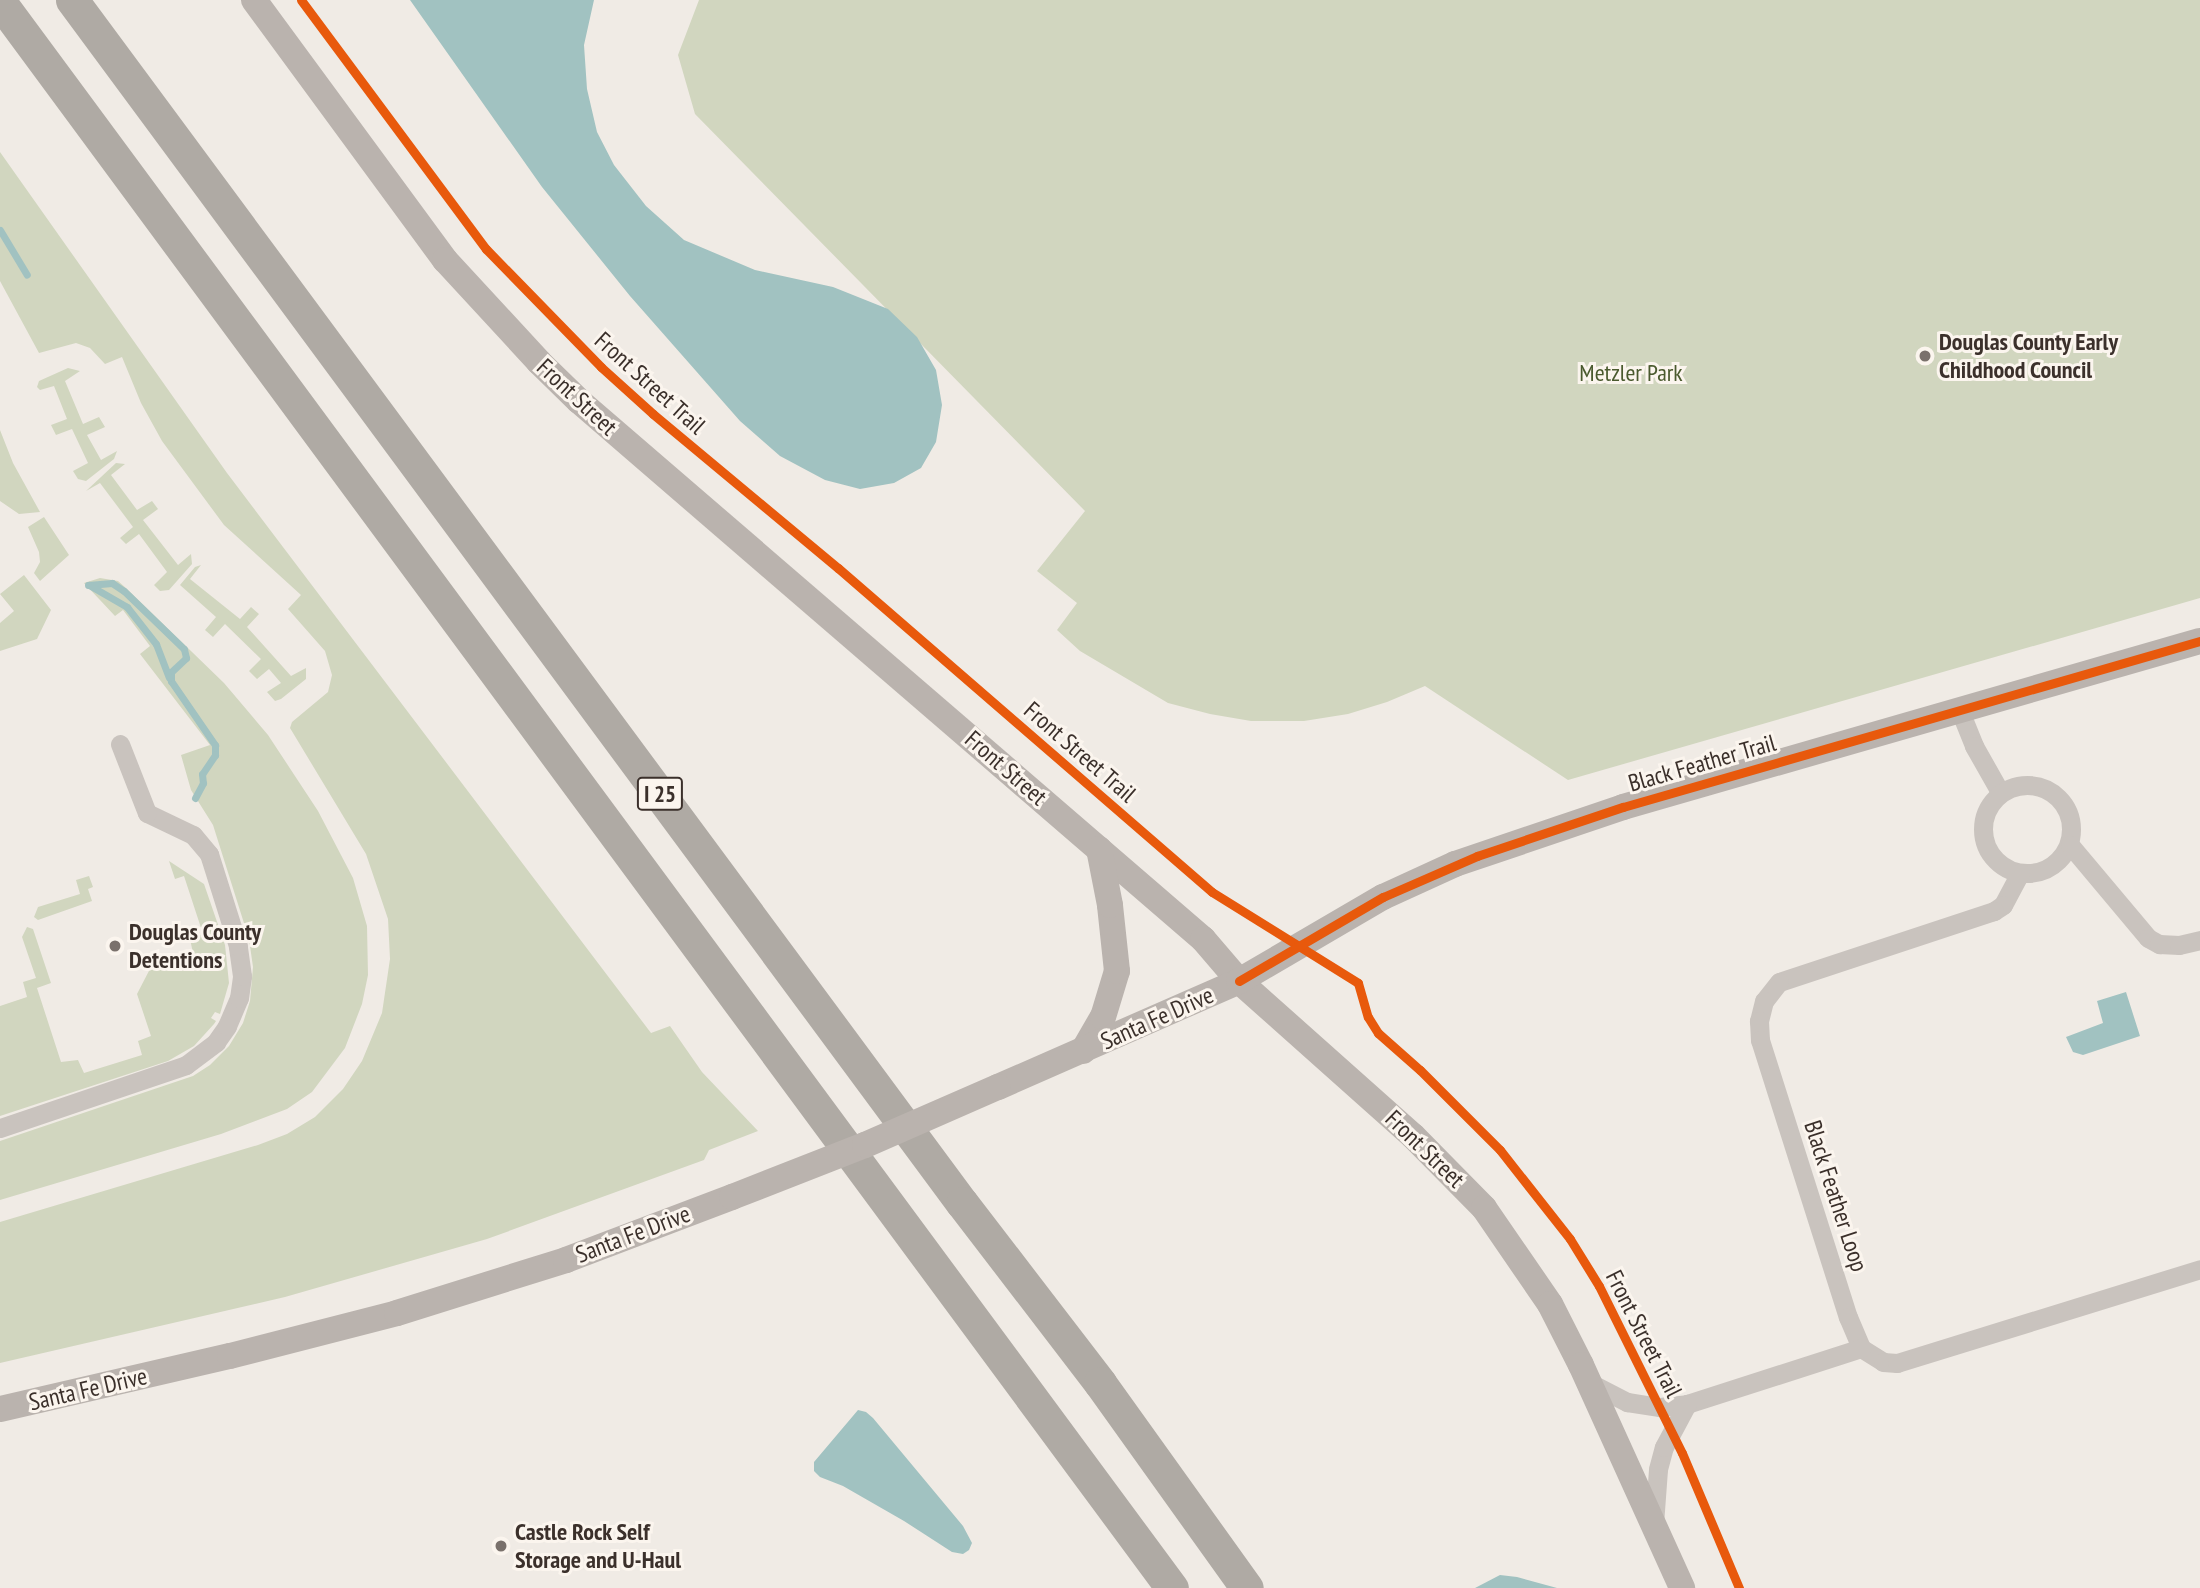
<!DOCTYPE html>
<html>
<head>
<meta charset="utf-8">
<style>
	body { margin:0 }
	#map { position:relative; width:2200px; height:1588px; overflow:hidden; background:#f0ebe5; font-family:"PT Sans Narrow",sans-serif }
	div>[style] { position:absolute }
	.green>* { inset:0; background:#d1d6bf }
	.water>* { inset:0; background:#a1c2c1 }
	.stream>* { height:7px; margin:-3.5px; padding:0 3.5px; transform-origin:3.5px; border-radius:3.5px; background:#a1c2c1 }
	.street>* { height:19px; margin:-9.5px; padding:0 9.5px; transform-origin:9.5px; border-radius:9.5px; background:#c9c3be }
	.street>.ring { margin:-9.5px; padding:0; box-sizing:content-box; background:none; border:19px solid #c9c3be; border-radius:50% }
	.secondary>* { height:26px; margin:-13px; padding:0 13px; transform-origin:13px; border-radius:13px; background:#bab3ae }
	.highway>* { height:33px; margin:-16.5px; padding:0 16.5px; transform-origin:16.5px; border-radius:16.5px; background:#afaaa4 }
	.secondary-bridge>* { height:26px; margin:-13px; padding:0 13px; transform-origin:13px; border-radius:13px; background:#bab3ae }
	.cycleway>* { height:9px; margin:-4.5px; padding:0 4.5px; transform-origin:4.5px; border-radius:4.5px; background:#e8590c }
	.dots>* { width:19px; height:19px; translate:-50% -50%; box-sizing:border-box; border:4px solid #fbf5ee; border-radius:50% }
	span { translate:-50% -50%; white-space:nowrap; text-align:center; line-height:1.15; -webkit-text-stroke:6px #fbf5ee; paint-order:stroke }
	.shield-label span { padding:2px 5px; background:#fbf5ee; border:2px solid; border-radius:5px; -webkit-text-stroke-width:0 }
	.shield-label { font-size:23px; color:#3b302b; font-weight:700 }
	.poi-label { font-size:24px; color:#3b302b; font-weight:700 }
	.left { translate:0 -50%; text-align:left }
	.park-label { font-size:24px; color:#4a5a2e }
	.street-label { font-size:24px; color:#3b302b }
</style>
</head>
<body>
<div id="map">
	<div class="green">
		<div style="clip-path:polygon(699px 0,2200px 0,2200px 598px,1568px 780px,1425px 686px,1387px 702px,1348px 714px,1304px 721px,1251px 721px,1210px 714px,1168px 703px,1080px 651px,1057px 630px,1077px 603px,1037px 571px,1085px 511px,695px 114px,678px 55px)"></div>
		<div style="clip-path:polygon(0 152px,227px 473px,651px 1033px,670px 1026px,702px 1072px,758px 1131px,709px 1150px,704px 1160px,487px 1239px,285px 1297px,0 1363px,0 1222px,258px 1145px,287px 1134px,315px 1117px,343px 1089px,362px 1061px,382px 1013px,390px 959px,388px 919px,366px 854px,290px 728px,292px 722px,328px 692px,332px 675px,325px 651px,288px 609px,301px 595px,224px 525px,162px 441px,141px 403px,122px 357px,105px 364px,90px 348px,76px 343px,39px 353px,0 281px)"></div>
		<div style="clip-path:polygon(68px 368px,80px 371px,65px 381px,83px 424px,99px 417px,105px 427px,87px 435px,101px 460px,117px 451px,114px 459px,86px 481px,78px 479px,73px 471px,88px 463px,72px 429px,56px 435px,51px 425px,67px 419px,54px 386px,40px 390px,37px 387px,39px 381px)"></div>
		<div style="clip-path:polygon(0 430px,13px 463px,40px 512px,19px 514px,0 501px)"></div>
		<div style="clip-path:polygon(116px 463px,125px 464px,111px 475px,137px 510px,152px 501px,158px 509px,143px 520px,178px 565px,191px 554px,192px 564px,169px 590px,160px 591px,154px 585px,167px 572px,139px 534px,126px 544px,120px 538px,133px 527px,100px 483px,86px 491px)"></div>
		<div style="clip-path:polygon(44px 517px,69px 555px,40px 581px,34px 573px,40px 562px,39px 552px,28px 527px)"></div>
		<div style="clip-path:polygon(201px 565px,190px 579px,240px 619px,251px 607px,259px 614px,247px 627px,291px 676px,306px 668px,306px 679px,281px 699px,275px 701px,267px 692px,281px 683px,269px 669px,257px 679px,249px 671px,261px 659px,225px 624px,213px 637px,205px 630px,216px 617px,180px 585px,195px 567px)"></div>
		<div style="clip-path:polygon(24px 575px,51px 610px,37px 639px,0 651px,0 623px,14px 611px,0 594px)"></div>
		<div style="clip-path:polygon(100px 578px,118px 581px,127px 589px,224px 683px,268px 735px,318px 811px,353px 878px,367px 926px,368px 975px,362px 1004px,345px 1048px,312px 1092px,287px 1109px,221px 1134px,0 1200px,0 1141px,193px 1076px,210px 1065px,229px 1046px,243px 1023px,250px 1001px,253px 967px,249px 939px,213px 825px,191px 790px,181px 755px,210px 745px,140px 654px,150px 646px,123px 610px,115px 616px,84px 583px)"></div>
		<div style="clip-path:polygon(169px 861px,204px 884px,225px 945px,229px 983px,220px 1014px,215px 1012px,211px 1018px,216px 1021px,214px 1024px,194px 1046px,168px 1061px,0 1116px,0 1006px,27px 997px,23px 982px,36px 978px,22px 937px,27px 927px,33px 929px,51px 983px,37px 988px,61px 1062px,78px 1060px,84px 1073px,142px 1055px,138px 1041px,151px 1036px,137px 994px,151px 967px,193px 953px,190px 939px,203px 934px,184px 876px,175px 879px)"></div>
		<div style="clip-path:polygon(89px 876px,93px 887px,88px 889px,92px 901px,38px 920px,34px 917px,38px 907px,80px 894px,76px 880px)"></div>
	</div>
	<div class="water">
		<div style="clip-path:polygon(410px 0,594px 0,584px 45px,587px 89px,597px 132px,614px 165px,646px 206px,684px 240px,755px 270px,833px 287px,888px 309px,917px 337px,936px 370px,942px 405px,936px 442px,921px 468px,894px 483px,860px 489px,825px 480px,780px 456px,740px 421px,630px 296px,542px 187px)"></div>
		<div style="clip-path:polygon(2126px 992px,2140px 1036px,2083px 1055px,2073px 1052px,2066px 1037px,2103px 1023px,2097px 1001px)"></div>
		<div style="clip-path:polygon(858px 1410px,866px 1412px,873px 1418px,963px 1526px,972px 1543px,969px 1550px,963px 1554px,952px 1552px,904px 1521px,843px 1486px,820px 1477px,814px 1471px,814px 1462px)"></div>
		<div style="clip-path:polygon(1500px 1575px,1517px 1577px,1557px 1588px,1475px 1588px)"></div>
	</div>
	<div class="stream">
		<div style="left:0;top:230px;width:52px;rotate:59deg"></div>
		<div style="left:88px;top:585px;width:24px;rotate:-5deg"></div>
		<div style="left:112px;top:583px;width:14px;rotate:34deg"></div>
		<div style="left:124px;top:591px;width:83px;rotate:44deg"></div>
		<div style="left:184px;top:649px;width:9px;rotate:77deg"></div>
		<div style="left:186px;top:658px;width:21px;rotate:137deg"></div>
		<div style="left:171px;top:672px;width:9px;rotate:90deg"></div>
		<div style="left:171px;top:681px;width:78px;rotate:55.5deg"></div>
		<div style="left:215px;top:745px;width:10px;rotate:90deg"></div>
		<div style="left:215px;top:755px;width:23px;rotate:124deg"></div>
		<div style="left:202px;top:774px;width:9px;rotate:84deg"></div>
		<div style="left:203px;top:783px;width:17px;rotate:118deg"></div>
		<div style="left:89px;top:585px;width:44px;rotate:30.1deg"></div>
		<div style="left:127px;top:607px;width:47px;rotate:51.9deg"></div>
		<div style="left:156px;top:644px;width:36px;rotate:69deg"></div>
	</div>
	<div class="street">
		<div style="left:1960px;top:711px;width:38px;rotate:68deg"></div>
		<div style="left:1974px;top:746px;width:53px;rotate:60.5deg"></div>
		<div class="ring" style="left:1983px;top:785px;width:69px;height:69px"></div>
		<div style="left:2070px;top:845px;width:121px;rotate:50deg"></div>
		<div style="left:2148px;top:938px;width:13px;rotate:29deg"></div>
		<div style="left:2159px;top:944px;width:20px;rotate:3deg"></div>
		<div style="left:2179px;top:945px;width:22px;rotate:-13deg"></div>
		<div style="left:2020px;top:873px;width:36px;rotate:118deg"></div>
		<div style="left:2003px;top:905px;width:11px;rotate:146deg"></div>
		<div style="left:1994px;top:911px;width:226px;rotate:161.7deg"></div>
		<div style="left:1779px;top:982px;width:24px;rotate:128deg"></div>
		<div style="left:1764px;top:1001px;width:21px;rotate:104deg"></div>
		<div style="left:1759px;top:1021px;width:19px;rotate:87deg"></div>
		<div style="left:1760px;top:1040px;width:291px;rotate:72.4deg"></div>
		<div style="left:1848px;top:1317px;width:34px;rotate:67deg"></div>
		<div style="left:1861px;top:1348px;width:26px;rotate:32deg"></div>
		<div style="left:1883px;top:1362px;width:14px;rotate:4deg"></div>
		<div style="left:1897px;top:1363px;width:317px;rotate:-17.2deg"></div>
		<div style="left:0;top:1128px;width:196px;rotate:-18.7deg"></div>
		<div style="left:186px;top:1065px;width:38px;rotate:-37deg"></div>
		<div style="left:216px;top:1042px;width:19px;rotate:-55deg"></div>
		<div style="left:227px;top:1026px;width:30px;rotate:-67deg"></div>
		<div style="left:239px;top:998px;width:22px;rotate:-82deg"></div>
		<div style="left:242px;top:976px;width:30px;rotate:-98deg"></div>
		<div style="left:238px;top:946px;width:96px;rotate:-107.5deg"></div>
		<div style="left:209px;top:854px;width:25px;rotate:-130deg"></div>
		<div style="left:193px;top:835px;width:51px;rotate:-154.4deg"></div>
		<div style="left:147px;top:813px;width:74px;rotate:-111.4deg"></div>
		<div style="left:1590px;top:1383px;width:42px;rotate:27.2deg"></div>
		<div style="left:1627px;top:1402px;width:33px;rotate:9deg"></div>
		<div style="left:1660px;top:1407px;width:27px;rotate:-6deg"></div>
		<div style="left:1687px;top:1404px;width:183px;rotate:-17.8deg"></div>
		<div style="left:1654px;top:1524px;width:55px;rotate:-85.8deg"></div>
		<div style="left:1658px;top:1469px;width:23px;rotate:-75deg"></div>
		<div style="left:1664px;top:1447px;width:49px;rotate:-61.9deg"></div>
	</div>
	<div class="secondary">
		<div style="left:254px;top:0;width:323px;rotate:53.7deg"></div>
		<div style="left:445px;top:260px;width:139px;rotate:47.3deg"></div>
		<div style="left:539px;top:362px;width:56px;rotate:44.3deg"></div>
		<div style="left:579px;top:401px;width:824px;rotate:40.77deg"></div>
		<div style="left:1203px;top:939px;width:55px;rotate:49.4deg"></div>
		<div style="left:1239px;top:981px;width:233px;rotate:41.7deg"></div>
		<div style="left:1413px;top:1136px;width:101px;rotate:45.4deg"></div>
		<div style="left:1484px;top:1208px;width:116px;rotate:55.5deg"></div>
		<div style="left:1550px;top:1304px;width:68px;rotate:63.1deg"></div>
		<div style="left:1581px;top:1365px;width:245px;rotate:65.6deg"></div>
		<div style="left:1083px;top:1051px;width:39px;rotate:-60deg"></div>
		<div style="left:1103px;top:1017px;width:48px;rotate:-73.1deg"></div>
		<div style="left:1117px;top:971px;width:66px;rotate:-96.1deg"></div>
		<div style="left:1110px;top:905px;width:57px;rotate:-101.1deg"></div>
		<div style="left:998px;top:1087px;width:263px;rotate:-23.7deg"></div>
		<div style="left:1239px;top:981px;width:167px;rotate:-30.3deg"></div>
		<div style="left:1383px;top:897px;width:79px;rotate:-24.6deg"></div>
		<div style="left:1455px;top:864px;width:177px;rotate:-18.7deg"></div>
		<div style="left:1623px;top:807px;width:600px;rotate:-16.05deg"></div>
		<div style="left:0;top:1409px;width:236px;rotate:-13deg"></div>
		<div style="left:230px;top:1356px;width:172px;rotate:-14.4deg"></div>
		<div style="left:397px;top:1313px;width:177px;rotate:-17.4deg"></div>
		<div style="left:566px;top:1260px;width:178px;rotate:-20.8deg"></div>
	</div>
	<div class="highway">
		<div style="left:72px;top:0;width:1496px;rotate:53.51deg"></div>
		<div style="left:962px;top:1203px;width:227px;rotate:52.5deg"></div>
		<div style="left:1100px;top:1383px;width:252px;rotate:54.4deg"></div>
		<div style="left:0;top:2px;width:1972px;rotate:53.54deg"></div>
	</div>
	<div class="secondary-bridge">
		<div style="left:732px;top:1197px;width:143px;rotate:-21.4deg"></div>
		<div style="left:865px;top:1145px;width:145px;rotate:-23.6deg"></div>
	</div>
	<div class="cycleway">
		<div style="left:301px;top:0;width:310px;rotate:53.4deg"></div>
		<div style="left:486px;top:249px;width:165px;rotate:45.7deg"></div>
		<div style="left:601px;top:367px;width:70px;rotate:42.1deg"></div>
		<div style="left:653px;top:414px;width:241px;rotate:39.8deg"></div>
		<div style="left:838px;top:568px;width:495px;rotate:40.9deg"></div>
		<div style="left:1212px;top:892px;width:172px;rotate:31.9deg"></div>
		<div style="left:1358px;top:983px;width:35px;rotate:74deg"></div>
		<div style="left:1368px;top:1017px;width:19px;rotate:58deg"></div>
		<div style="left:1378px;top:1033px;width:56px;rotate:41.4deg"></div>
		<div style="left:1420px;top:1070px;width:113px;rotate:45deg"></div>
		<div style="left:1500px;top:1150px;width:113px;rotate:51.8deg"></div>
		<div style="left:1570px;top:1239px;width:55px;rotate:58.3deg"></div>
		<div style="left:1599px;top:1286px;width:186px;rotate:63.6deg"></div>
		<div style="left:1682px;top:1453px;width:147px;rotate:67.1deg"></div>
		<div style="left:1239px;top:981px;width:167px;rotate:-30.3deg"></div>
		<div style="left:1383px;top:897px;width:103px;rotate:-23.6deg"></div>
		<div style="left:1477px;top:856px;width:154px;rotate:-18.6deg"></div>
		<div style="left:1623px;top:807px;width:600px;rotate:-16.05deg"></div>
	</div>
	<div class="dots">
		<div style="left:1925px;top:356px;background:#7a716c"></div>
		<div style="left:115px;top:946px;background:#7a716c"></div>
		<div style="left:501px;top:1546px;background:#7a716c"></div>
	</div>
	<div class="shield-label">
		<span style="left:660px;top:794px">I 25</span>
	</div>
	<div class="poi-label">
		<span class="left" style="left:1939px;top:356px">Douglas County Early<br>Childhood Council</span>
		<span class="left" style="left:129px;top:946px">Douglas County<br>Detentions</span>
		<span class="left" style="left:515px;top:1546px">Castle Rock Self<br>Storage and U-Haul</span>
	</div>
	<div class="park-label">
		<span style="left:1631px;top:373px">Metzler Park</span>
	</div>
	<div class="street-label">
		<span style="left:650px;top:383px;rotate:42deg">Front Street Trail</span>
		<span style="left:577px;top:397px;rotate:43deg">Front Street</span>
		<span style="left:1080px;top:752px;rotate:41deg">Front Street Trail</span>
		<span style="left:1702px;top:763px;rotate:-16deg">Black Feather Trail</span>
		<span style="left:1006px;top:768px;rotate:41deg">Front Street</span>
		<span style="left:1157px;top:1018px;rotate:-24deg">Santa Fe Drive</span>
		<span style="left:1425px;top:1149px;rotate:44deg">Front Street</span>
		<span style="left:1836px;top:1196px;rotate:72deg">Black Feather Loop</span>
		<span style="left:633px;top:1234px;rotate:-21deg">Santa Fe Drive</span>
		<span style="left:1644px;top:1334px;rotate:63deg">Front Street Trail</span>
		<span style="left:88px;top:1389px;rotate:-13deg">Santa Fe Drive</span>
	</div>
</div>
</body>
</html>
